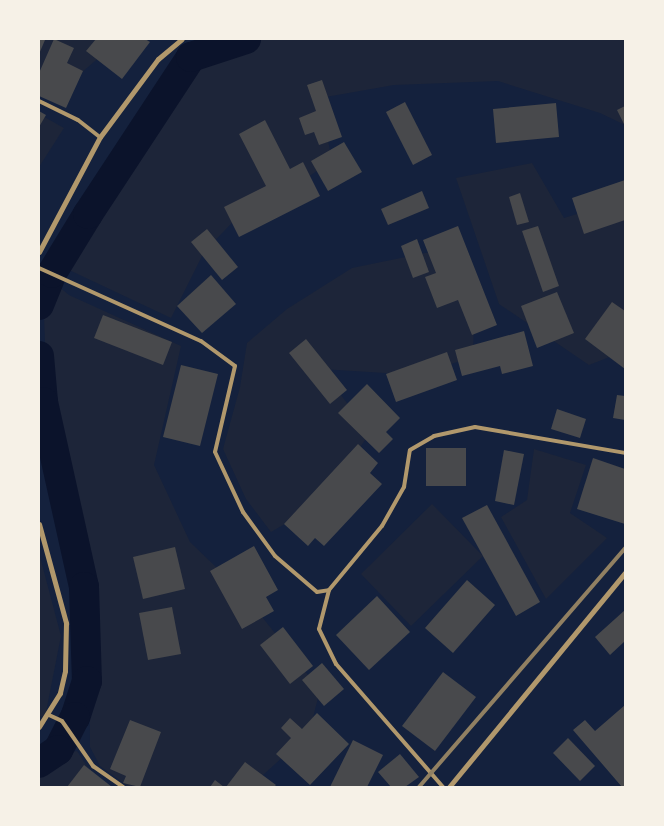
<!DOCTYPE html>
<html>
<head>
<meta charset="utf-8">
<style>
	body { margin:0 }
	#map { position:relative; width:664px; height:826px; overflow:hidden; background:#14213d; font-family:"Nunito Sans",sans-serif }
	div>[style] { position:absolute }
	.green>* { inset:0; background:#1d2539 }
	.canal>* { height:30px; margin:-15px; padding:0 15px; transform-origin:15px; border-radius:15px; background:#0b132b }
	.building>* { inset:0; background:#48494c }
	.service>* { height:4px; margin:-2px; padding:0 2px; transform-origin:2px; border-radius:2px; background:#b1986c }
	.minor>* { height:5px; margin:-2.5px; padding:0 2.5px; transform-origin:2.5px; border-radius:2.5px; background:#b1986c }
	.rail>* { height:4px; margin:-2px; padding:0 2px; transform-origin:2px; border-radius:2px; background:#918062 }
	span { translate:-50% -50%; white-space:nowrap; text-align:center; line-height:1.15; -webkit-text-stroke:4.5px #f6f1e7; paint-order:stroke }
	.frame { position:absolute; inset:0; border:40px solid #f6f1e7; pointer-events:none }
</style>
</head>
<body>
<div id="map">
	<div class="green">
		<div style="clip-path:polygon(39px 39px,114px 39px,103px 54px,56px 95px,39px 88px)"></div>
		<div style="clip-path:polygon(260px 39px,625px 39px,625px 125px,600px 113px,498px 81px,394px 85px,320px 98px,332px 161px,287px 191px,249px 205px,204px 252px,171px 318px,67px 269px,91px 217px,198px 60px)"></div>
		<div style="clip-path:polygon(39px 114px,64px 128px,39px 167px)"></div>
		<div style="clip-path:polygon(532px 163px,564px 218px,625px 199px,625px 351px,589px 365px,499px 304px,456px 178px)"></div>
		<div style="clip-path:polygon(435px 251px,474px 321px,473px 357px,417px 375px,321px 369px,370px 433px,321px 503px,271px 532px,246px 499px,223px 449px,240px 387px,247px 343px,287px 309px,352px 268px)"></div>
		<div style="clip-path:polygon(58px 286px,69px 295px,181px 346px,154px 465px,190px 542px,243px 593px,320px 690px,309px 733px,250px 787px,129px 787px,100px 766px,90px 747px,89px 584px,47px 400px,44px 315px)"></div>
		<div style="clip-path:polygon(534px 449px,586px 465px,570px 513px,607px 538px,546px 599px,501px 517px,527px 500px)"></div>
		<div style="clip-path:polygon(432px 504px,483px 556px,411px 626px,361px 574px)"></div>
		<div style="clip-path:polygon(39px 553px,61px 636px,45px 717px,39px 716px)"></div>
		<div style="clip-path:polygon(77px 751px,96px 780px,104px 787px,39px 787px,39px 770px,64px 753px)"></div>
	</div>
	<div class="canal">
		<div style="left:39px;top:305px;width:35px;rotate:-68deg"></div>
		<div style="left:52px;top:273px;width:69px;rotate:-58.6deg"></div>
		<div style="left:88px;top:214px;width:188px;rotate:-56.7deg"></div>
		<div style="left:191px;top:57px;width:58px;rotate:-18.1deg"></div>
		<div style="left:39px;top:356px;width:46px;rotate:85deg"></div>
		<div style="left:43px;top:402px;width:189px;rotate:77.5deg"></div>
		<div style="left:84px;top:587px;width:94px;rotate:88.2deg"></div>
		<div style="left:87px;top:681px;width:38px;rotate:108deg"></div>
		<div style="left:75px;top:717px;width:37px;rotate:117deg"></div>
		<div style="left:58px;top:750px;width:23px;rotate:146deg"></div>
	</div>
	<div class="building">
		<div style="clip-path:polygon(39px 39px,45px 40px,39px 54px)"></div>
		<div style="clip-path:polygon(54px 39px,74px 48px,67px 63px,83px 71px,66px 108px,39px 96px,39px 73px)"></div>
		<div style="clip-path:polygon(96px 39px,145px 39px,150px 42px,122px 79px,86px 51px)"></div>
		<div style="clip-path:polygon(322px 80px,342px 137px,319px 145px,314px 132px,305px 135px,299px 118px,316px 111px,307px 85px)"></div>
		<div style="clip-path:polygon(405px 102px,432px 155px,413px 165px,386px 112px)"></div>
		<div style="clip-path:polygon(556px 103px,559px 137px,496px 143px,493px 109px)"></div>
		<div style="clip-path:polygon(625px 106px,625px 126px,617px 110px)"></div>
		<div style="clip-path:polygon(39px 111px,46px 115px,39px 127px)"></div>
		<div style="clip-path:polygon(265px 120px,290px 169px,303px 162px,320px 196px,239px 237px,224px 207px,266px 186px,239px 134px)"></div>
		<div style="clip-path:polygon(344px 142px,362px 172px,328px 191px,311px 161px)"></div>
		<div style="clip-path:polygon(625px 180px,625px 220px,584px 234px,572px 198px)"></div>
		<div style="clip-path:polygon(422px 191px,429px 208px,388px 225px,381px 209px)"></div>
		<div style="clip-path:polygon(520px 193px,529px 222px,517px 225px,509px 197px)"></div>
		<div style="clip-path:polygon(458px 226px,497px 325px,472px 335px,458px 300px,437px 308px,425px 277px,436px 273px,423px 240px)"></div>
		<div style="clip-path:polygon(538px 226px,559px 286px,543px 292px,522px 231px)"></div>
		<div style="clip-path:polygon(207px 229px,238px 267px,222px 280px,191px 242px)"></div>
		<div style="clip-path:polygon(417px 239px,429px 272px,413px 278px,401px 246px)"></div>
		<div style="clip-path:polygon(211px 275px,236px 304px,202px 333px,177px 306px)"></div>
		<div style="clip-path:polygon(557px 292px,574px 333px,537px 348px,521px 306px)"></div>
		<div style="clip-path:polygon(612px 302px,625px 311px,625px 369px,585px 339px)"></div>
		<div style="clip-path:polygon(103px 315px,172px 342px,163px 365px,94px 338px)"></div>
		<div style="clip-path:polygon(524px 331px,533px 366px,502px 374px,500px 366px,462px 376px,455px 350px)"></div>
		<div style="clip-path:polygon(306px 339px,347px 390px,330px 404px,289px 353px)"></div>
		<div style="clip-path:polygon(447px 352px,457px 380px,396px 402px,386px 374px)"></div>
		<div style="clip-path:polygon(181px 365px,218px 374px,200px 446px,163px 437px)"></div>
		<div style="clip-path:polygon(367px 384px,400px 418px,386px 432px,393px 439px,379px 453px,338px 413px)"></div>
		<div style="clip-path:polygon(617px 395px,625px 396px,625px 420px,613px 418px)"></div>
		<div style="clip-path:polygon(557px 409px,586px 419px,580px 438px,551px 429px)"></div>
		<div style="clip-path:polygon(358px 444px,378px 463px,370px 473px,382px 484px,324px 546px,315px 538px,308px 546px,284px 524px)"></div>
		<div style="clip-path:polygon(426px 448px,466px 448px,466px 486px,426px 486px)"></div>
		<div style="clip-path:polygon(504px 450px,524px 454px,514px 505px,495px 501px)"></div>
		<div style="clip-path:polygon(593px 458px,625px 469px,625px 524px,577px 509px)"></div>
		<div style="clip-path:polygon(487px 505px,540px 602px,516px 616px,462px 518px)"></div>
		<div style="clip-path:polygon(254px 546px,278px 590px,266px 597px,274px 611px,242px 629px,210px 571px)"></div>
		<div style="clip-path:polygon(175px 547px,185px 589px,143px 599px,133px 557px)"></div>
		<div style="clip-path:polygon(467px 580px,495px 605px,453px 653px,425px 628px)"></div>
		<div style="clip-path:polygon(377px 596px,410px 632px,369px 670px,336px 635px)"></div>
		<div style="clip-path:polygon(172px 607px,181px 654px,148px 660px,139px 613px)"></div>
		<div style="clip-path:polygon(625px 610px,625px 641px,610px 655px,595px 637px)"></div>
		<div style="clip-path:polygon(283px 627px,313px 666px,290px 684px,260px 645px)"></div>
		<div style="clip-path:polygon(322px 663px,344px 689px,324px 706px,302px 680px)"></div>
		<div style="clip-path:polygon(443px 672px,476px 697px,435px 751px,402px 726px)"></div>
		<div style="clip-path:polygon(625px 705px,625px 787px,622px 787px,573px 730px,585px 720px,595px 731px)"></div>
		<div style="clip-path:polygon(317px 713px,349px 744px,310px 785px,276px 754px,291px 738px,281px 728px,290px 718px,302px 729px)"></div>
		<div style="clip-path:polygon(130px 720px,161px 732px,140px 787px,123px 783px,126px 776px,110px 769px)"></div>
		<div style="clip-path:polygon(568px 738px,595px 766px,580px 781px,553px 753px)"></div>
		<div style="clip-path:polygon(353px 740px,383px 755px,367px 787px,330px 787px)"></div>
		<div style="clip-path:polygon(400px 754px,419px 777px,405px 787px,391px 787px,378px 772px)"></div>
		<div style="clip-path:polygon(245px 762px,276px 785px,274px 787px,226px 787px)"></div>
		<div style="clip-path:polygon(84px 765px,112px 787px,67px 787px)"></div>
		<div style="clip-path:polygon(215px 780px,224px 787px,210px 787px)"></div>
	</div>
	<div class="service">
		<div style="left:39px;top:101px;width:43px;rotate:26deg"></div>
		<div style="left:78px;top:120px;width:28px;rotate:38deg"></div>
		<div style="left:39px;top:268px;width:178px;rotate:24.3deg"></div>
		<div style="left:201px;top:341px;width:42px;rotate:36.3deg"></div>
		<div style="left:235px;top:366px;width:88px;rotate:103.1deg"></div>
		<div style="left:215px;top:452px;width:66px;rotate:65deg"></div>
		<div style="left:243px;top:512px;width:54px;rotate:54deg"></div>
		<div style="left:275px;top:556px;width:55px;rotate:40.6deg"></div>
		<div style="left:317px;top:592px;width:12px;rotate:-9deg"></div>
		<div style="left:49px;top:715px;width:14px;rotate:25deg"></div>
		<div style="left:62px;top:721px;width:55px;rotate:55.4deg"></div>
		<div style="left:93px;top:766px;width:37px;rotate:35deg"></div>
		<div style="left:443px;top:787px;width:163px;rotate:-131deg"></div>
		<div style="left:336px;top:664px;width:39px;rotate:-116deg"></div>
		<div style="left:319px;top:629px;width:40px;rotate:-75.6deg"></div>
		<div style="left:329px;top:590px;width:83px;rotate:-50.4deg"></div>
		<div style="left:382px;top:526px;width:45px;rotate:-60.6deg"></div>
		<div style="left:404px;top:487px;width:37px;rotate:-81deg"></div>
		<div style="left:410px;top:450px;width:28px;rotate:-30deg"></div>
		<div style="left:434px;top:436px;width:42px;rotate:-12.4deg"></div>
		<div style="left:475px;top:427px;width:152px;rotate:9.8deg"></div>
	</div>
	<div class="minor">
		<div style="left:39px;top:252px;width:130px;rotate:-62.1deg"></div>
		<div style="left:100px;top:137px;width:97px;rotate:-53.4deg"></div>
		<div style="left:158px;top:59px;width:31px;rotate:-40deg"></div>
		<div style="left:39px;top:524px;width:103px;rotate:74.7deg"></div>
		<div style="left:66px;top:623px;width:48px;rotate:91.2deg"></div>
		<div style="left:65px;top:671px;width:23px;rotate:103deg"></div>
		<div style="left:60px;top:693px;width:40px;rotate:122deg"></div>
		<div style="left:449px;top:787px;width:277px;rotate:-50.6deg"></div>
	</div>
	<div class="rail">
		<div style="left:419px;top:787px;width:316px;rotate:-49.2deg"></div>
	</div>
	<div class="frame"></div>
</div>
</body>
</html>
